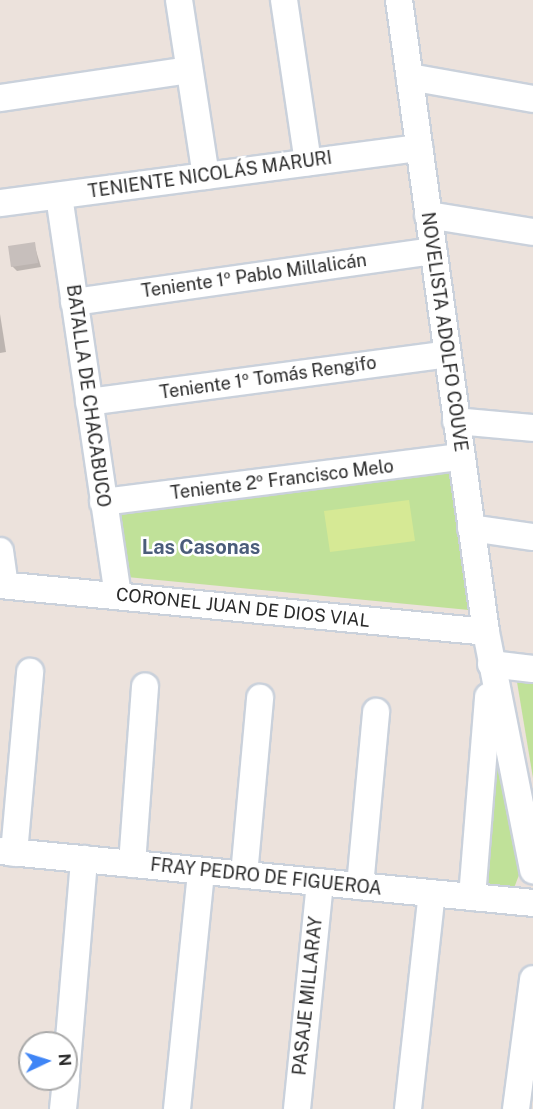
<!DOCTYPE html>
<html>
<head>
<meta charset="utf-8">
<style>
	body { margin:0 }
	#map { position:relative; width:533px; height:1109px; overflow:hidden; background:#ece2dc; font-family:"Public Sans",sans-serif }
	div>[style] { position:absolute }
	.green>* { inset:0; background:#c0e199 }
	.pitch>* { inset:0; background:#d6e995 }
	.shadow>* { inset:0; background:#0003 }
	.building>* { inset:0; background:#c7bfbc }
	.roads { filter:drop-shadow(2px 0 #cad1db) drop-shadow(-2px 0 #cad1db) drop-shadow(0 2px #cad1db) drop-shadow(0 -2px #cad1db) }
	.minor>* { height:26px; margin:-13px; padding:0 13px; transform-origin:13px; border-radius:13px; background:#fff }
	span { translate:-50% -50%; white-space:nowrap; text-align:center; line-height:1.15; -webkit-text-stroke:5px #fff; paint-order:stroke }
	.street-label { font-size:18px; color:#2a2a2a }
	.neighbourhood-label { font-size:20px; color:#4b5d7a; font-weight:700 }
	.north { position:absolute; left:18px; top:1031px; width:60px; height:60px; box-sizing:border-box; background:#fff; border:2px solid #aaa; border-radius:50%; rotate:86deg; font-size:16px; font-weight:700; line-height:24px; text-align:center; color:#2a2a2a }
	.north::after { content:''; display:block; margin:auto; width:21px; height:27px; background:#3f85f6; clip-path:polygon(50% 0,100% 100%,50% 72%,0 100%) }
</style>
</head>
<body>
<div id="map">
	<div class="green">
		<div style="clip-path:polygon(451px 470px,469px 610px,127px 577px,117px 504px)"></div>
		<div style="clip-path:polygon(517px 682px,533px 684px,533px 778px)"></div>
		<div style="clip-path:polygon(495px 734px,519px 875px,514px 888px,484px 886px)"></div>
	</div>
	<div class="pitch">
		<div style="clip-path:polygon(409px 500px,415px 541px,330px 552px,324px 511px)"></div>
	</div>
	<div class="shadow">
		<div style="clip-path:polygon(34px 244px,41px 267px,17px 271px,12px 266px)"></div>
		<div style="clip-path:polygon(0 314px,6px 352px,0 353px)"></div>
	</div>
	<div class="building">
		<div style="clip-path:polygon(35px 242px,38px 263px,11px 267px,8px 246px)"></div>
	</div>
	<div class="roads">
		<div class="minor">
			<div style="left:179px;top:0;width:178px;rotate:81.3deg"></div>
			<div style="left:284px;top:0;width:164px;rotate:81.6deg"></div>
			<div style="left:399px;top:0;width:638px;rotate:82.16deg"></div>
			<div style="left:486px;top:632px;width:243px;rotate:78.8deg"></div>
			<div style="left:410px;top:77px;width:125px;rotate:10.1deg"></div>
			<div style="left:0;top:98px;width:191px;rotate:-8.4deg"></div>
			<div style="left:59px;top:196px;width:404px;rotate:81.6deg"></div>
			<div style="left:0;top:203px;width:423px;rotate:-7.5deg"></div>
			<div style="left:428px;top:215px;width:106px;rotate:9.2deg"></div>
			<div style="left:74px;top:302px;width:363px;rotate:-8.1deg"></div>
			<div style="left:89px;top:402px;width:361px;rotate:-7.6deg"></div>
			<div style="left:456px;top:421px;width:77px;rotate:5.2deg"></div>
			<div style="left:103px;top:502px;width:361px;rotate:-7.2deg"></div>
			<div style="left:471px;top:528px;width:63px;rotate:8.3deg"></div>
			<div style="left:0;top:551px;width:34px;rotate:82deg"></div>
			<div style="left:0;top:585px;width:488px;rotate:5.5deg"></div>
			<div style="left:491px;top:664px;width:42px;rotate:6.8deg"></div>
			<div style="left:0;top:851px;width:536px;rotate:5.57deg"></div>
			<div style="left:14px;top:853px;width:182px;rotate:-84.9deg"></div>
			<div style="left:132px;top:864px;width:178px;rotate:-85.8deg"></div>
			<div style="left:244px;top:875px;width:178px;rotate:-84.8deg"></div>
			<div style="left:360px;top:886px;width:175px;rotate:-84.7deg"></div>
			<div style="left:472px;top:897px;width:201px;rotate:-85.4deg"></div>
			<div style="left:66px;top:1075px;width:217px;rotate:-85.2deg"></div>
			<div style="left:63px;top:1109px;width:30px;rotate:-84deg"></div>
			<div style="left:177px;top:1109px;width:239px;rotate:-84.2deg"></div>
			<div style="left:297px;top:1109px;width:228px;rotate:-84.2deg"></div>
			<div style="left:408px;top:1109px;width:217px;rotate:-83.7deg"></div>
			<div style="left:516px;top:1109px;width:131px;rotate:-82.5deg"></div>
		</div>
	</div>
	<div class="street-label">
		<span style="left:210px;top:175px;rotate:-8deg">TENIENTE NICOLÁS MARURI</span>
		<span style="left:254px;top:276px;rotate:-8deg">Teniente 1º Pablo Millalicán</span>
		<span style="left:444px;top:332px;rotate:82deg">NOVELISTA ADOLFO COUVE</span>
		<span style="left:268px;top:378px;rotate:-8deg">Teniente 1º Tomás Rengifo</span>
		<span style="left:88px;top:396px;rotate:82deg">BATALLA DE CHACABUCO</span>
		<span style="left:282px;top:480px;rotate:-7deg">Teniente 2º Francisco Melo</span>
		<span style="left:243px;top:608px;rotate:6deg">CORONEL JUAN DE DIOS VIAL</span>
		<span style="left:266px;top:877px;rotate:6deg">FRAY PEDRO DE FIGUEROA</span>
		<span style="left:308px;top:996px;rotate:-84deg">PASAJE MILLARAY</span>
	</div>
	<div class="neighbourhood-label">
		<span style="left:201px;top:547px">Las Casonas</span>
	</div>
	<div class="north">N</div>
</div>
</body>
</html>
